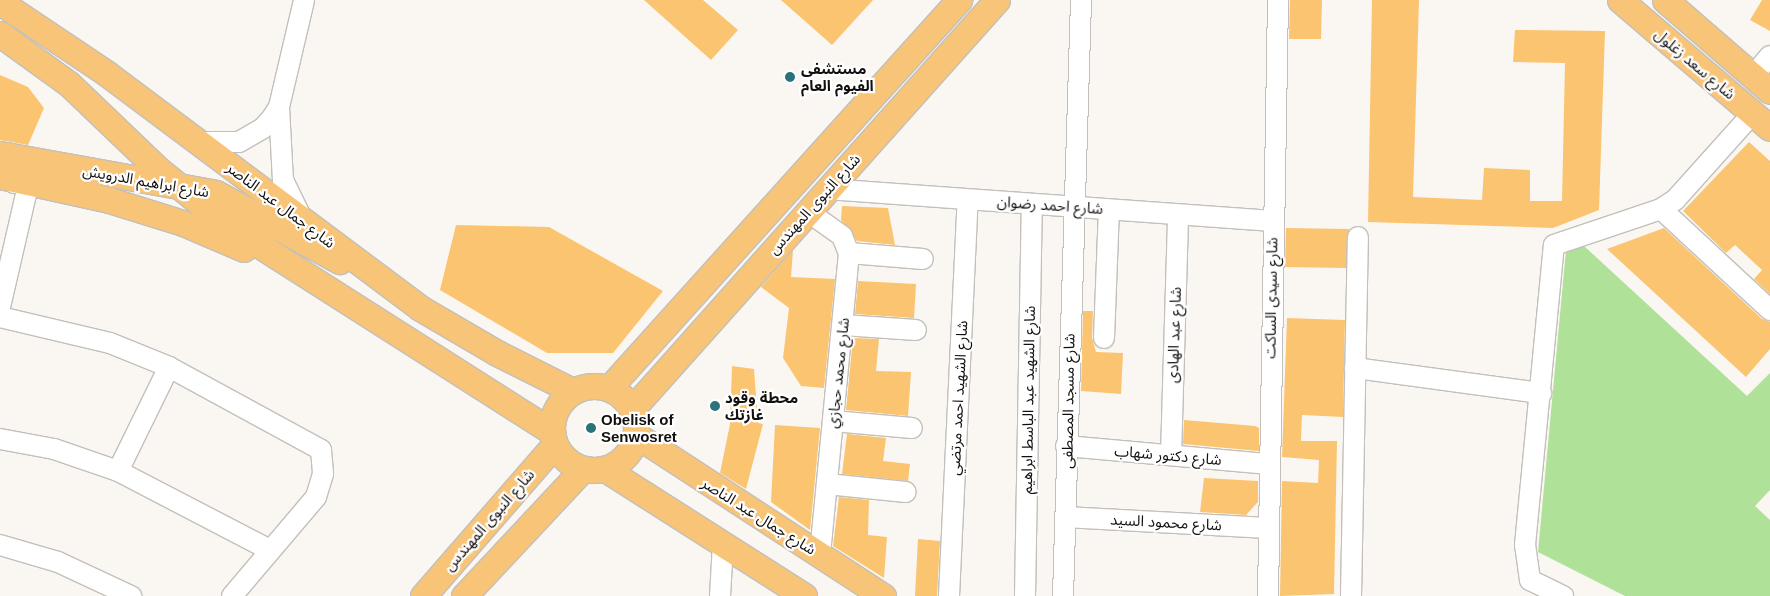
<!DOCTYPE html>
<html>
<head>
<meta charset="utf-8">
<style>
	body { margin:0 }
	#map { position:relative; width:1770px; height:596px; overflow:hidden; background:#faf7f2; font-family:Arial,"Noto Sans Arabic",sans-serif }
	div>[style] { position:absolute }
	.green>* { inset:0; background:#afe199 }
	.building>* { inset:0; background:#fbc470 }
	.roads { filter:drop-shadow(1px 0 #c3c0bb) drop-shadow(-1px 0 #c3c0bb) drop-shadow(0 1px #c3c0bb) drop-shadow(0 -1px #c3c0bb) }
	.minor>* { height:20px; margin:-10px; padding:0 10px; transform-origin:10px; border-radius:10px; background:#fff }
	.major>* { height:25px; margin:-12.5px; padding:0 12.5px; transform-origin:12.5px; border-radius:12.5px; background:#f8c477 }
	.major>.ring { margin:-12.5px; padding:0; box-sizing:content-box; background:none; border:25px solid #f8c477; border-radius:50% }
	.dots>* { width:14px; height:14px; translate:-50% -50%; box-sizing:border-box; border:2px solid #fff; border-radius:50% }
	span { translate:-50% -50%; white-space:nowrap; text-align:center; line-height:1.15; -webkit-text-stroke:4.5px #fff; paint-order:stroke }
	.street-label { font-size:15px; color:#12100f }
	.poi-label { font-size:15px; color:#12100f; font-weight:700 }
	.left { translate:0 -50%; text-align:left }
</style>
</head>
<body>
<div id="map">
	<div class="green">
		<div style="clip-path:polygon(1584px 246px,1747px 396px,1770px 373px,1770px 490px,1755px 506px,1770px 520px,1770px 596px,1625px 596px,1538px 552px,1566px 250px)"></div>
	</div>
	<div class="building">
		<div style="clip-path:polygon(644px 0,703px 0,738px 30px,711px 60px)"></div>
		<div style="clip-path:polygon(781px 0,873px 0,832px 45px)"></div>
		<div style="clip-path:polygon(1290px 0,1322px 0,1321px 39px,1289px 39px)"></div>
		<div style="clip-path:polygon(1372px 0,1419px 0,1413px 197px,1482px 200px,1484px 168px,1530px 170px,1530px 201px,1562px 201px,1565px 63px,1513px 62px,1515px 30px,1605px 31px,1599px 210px,1553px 228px,1368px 222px)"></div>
		<div style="clip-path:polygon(1762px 0,1770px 0,1770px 31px,1750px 20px)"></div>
		<div style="clip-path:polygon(0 75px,28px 87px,44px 108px,28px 145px,0 140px)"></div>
		<div style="clip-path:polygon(1749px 142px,1770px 161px,1770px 294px,1754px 279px,1762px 270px,1735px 245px,1726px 253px,1683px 211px)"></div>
		<div style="clip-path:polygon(842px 206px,888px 208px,895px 245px,857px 241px,841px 220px)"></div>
		<div style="clip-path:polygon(456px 225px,549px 227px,663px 291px,613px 353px,547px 353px,440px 290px)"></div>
		<div style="clip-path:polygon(1286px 228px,1349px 229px,1346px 268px,1285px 267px)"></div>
		<div style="clip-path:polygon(1664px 228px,1762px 319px,1770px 322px,1770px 349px,1746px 377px,1607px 249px)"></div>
		<div style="clip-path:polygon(793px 250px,791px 277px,835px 279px,824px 388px,801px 386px,783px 358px,789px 308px,761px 287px)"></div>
		<div style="clip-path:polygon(858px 281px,916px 284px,914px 318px,855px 314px)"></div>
		<div style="clip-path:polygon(1083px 311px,1093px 311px,1092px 338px,1096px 352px,1123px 353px,1121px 394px,1081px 391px)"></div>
		<div style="clip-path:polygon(1287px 318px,1345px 320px,1343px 417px,1302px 415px,1301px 441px,1337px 441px,1334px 594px,1280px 596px,1282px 481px,1318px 483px,1319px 460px,1282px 457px)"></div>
		<div style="clip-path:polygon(853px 338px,879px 339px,876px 371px,911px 372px,908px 416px,846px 410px)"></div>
		<div style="clip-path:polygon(732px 366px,754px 369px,758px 423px,763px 424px,746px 489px,720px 473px,730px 424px)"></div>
		<div style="clip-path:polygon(1184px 420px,1255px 426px,1259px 428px,1259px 451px,1183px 444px)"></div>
		<div style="clip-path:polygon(775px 425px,820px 428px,810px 530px,771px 502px)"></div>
		<div style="clip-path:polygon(847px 434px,886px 438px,883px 461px,910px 464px,908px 481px,842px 474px)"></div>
		<div style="clip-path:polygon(1204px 478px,1258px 481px,1258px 502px,1246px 515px,1200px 512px)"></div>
		<div style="clip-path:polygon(839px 497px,869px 500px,868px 535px,887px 537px,884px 578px,833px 546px)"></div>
		<div style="clip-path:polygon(918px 539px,940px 541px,937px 596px,915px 596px)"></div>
	</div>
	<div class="roads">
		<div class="minor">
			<div style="left:1753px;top:76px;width:26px;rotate:-50deg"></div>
			<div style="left:279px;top:107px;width:73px;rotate:86.9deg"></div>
			<div style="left:283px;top:180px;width:39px;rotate:64deg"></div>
			<div style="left:198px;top:142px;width:41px"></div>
			<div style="left:239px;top:142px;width:28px;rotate:-30deg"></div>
			<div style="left:263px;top:128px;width:13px;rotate:-48deg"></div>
			<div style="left:272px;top:118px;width:13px;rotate:-58deg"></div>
			<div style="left:279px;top:107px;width:110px;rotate:-76.8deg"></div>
			<div style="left:827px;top:189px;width:447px;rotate:4.1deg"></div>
			<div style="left:1661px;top:209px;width:149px;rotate:42.8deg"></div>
			<div style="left:807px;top:211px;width:43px;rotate:35.5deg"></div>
			<div style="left:842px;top:236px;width:18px;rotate:68deg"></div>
			<div style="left:849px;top:253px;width:303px;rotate:95.5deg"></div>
			<div style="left:849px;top:253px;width:74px;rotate:4.6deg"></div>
			<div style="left:0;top:307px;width:129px;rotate:-77deg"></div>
			<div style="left:29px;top:181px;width:15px;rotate:172deg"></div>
			<div style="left:0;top:317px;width:113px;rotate:13.3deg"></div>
			<div style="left:110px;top:343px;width:64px;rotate:22.1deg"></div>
			<div style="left:169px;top:367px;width:173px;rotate:28.6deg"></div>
			<div style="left:321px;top:450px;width:24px;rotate:85deg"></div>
			<div style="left:323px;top:474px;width:24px;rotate:107deg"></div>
			<div style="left:316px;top:497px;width:130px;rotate:130.3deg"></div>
			<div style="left:843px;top:325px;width:73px;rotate:3.9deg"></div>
			<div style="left:1104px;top:338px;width:128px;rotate:-87.8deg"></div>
			<div style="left:1355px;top:368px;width:188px;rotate:7.7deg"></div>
			<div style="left:833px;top:421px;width:79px;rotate:5.1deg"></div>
			<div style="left:0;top:439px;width:55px;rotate:10.5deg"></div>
			<div style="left:54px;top:449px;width:68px;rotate:19deg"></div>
			<div style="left:118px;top:471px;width:171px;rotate:27.5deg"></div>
			<div style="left:1066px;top:446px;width:204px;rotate:5.1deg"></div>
			<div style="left:1171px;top:455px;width:240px;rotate:-88.3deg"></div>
			<div style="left:118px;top:471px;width:116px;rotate:-63.9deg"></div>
			<div style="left:827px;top:484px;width:79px;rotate:5.8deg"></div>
			<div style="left:1065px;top:517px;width:203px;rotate:3.1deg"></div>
			<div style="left:0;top:545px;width:60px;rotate:16.3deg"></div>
			<div style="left:58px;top:562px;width:81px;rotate:25deg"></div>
			<div style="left:1530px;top:580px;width:35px;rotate:-98deg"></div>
			<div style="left:1525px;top:545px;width:301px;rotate:-84.5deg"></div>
			<div style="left:1554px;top:245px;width:113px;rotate:-18.6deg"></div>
			<div style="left:1661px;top:209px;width:17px;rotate:-33deg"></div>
			<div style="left:1675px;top:200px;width:117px;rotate:-48.1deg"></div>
			<div style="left:1530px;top:580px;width:37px;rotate:26deg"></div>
			<div style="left:720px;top:596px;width:52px;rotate:-86.7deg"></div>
			<div style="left:949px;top:596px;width:396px;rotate:-87.3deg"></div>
			<div style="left:1025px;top:596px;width:392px;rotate:-89deg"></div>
			<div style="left:1063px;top:596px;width:596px;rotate:-88.27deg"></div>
			<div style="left:1268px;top:596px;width:596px;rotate:-89.04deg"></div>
			<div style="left:1351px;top:596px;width:359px;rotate:-88.9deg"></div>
		</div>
		<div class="major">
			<div style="left:1620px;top:0;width:197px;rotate:40.5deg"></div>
			<div style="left:1665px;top:0;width:139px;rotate:40.9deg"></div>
			<div style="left:0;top:2px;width:128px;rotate:33.8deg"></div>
			<div style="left:106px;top:73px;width:392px;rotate:36.8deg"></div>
			<div style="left:420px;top:308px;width:89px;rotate:30.3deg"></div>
			<div style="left:497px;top:353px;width:85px;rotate:26.6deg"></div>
			<div style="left:0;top:34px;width:85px;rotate:35.9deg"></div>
			<div style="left:69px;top:84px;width:124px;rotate:43.7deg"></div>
			<div style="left:159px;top:170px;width:86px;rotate:38.9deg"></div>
			<div style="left:226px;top:224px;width:385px;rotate:32.5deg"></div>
			<div style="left:0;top:154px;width:219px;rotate:10.2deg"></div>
			<div style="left:216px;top:193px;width:141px;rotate:28.9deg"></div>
			<div style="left:0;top:176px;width:112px;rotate:12.4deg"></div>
			<div style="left:109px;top:200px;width:77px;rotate:17.3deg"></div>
			<div style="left:183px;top:223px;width:66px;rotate:23.1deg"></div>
			<div class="ring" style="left:552px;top:386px;width:59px;height:59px"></div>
			<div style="left:609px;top:388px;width:523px;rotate:-47.95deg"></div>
			<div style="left:632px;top:409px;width:548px;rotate:-48.25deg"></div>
			<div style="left:636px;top:435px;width:295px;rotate:33.1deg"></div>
			<div style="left:605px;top:469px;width:236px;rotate:32.5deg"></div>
			<div style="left:423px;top:596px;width:201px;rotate:-49deg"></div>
			<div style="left:464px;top:596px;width:174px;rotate:-46.9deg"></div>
		</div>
	</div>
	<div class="dots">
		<div style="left:790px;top:77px;background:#2a737a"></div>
		<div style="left:715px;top:406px;background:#2a737a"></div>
		<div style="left:591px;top:428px;background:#2a737a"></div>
	</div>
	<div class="street-label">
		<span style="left:1695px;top:64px;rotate:40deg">شارع سعد زغلول</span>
		<span style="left:146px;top:181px;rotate:10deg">شارع ابراهيم الدرويش</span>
		<span style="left:814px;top:204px;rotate:-48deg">شارع النبوى المهندس</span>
		<span style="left:281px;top:205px;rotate:37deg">شارع جمال عبد الناصر</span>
		<span style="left:1050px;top:205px;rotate:4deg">شارع احمد رضوان</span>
		<span style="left:1271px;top:298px;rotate:-89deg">شارع سيدى الساكت</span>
		<span style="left:1174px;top:335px;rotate:-88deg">شارع عبد الهادى</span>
		<span style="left:838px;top:373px;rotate:-84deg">شارع محمد حجازي</span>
		<span style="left:958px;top:398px;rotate:-87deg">شارع الشهيد احمد مرتضي</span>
		<span style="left:1028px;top:400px;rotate:-89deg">شارع الشهيد عبد الباسط ابراهيم</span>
		<span style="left:1068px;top:401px;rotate:-89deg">شارع مسجد المصطفى</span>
		<span style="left:1168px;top:455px;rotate:5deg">شارع دكتور شهاب</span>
		<span style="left:759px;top:516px;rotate:32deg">شارع جمال عبد الناصر</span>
		<span style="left:489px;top:520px;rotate:-49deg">شارع النبوى المهندس</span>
		<span style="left:1166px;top:522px;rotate:3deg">شارع محمود السيد</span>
	</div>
	<div class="poi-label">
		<span class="left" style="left:801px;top:77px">مستشفى<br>الفيوم العام</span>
		<span class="left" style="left:725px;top:406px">محطة وقود<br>غازتك</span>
		<span class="left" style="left:601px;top:428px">Obelisk of<br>Senwosret</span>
	</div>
</div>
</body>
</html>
